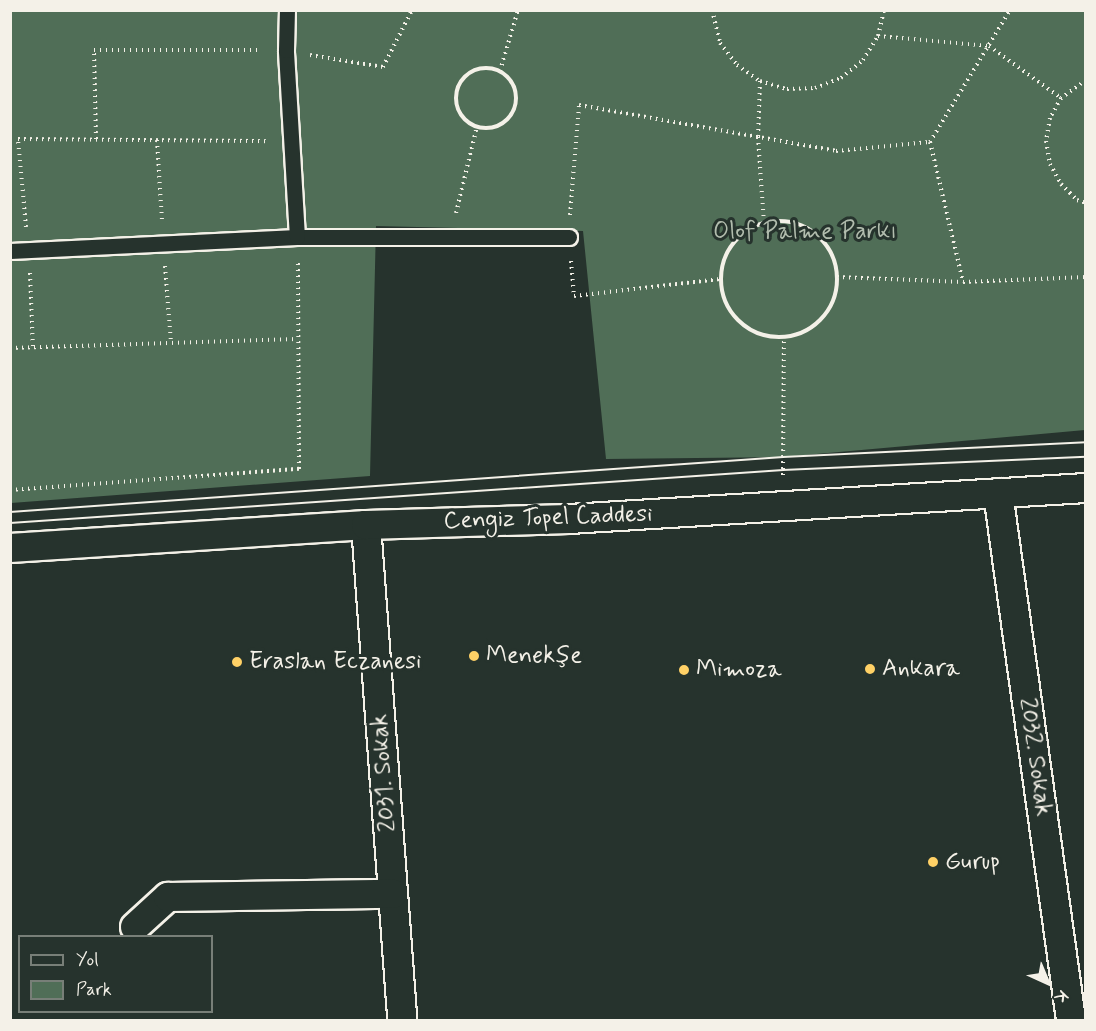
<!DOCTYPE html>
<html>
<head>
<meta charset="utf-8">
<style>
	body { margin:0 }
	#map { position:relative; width:1096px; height:1031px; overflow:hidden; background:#26332d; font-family:Mynerve,sans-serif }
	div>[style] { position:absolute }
	.green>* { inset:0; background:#506e57 }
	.path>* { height:4px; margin-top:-2px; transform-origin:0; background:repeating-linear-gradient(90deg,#f4f1e8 0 1.5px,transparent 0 6px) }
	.path>.ring { margin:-2px; padding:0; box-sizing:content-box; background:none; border:4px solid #f4f1e8; border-radius:50% }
	.roads { filter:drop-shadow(2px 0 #f4f1e8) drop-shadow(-2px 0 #f4f1e8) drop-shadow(0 2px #f4f1e8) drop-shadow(0 -2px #f4f1e8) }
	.lane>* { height:15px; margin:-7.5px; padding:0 7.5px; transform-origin:7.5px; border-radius:7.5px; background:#26332d }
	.street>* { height:28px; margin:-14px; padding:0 14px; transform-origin:14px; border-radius:14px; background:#26332d }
	.tram>* { height:1.5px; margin:-0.75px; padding:0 0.75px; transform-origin:0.75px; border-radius:0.75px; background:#f4f1e8 }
	.dots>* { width:16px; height:16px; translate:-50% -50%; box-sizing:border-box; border:3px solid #26332d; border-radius:50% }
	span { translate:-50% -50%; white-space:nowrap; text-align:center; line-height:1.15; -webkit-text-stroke:6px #26332d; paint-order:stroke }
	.park-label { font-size:24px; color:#b2bdae }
	.street-label { font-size:24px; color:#f4f1e8 }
	.poi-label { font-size:24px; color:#f4f1e8 }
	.left { translate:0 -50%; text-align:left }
	.frame { position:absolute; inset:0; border:12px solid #f4f1e8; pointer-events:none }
	.legend { position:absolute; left:18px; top:935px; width:195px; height:78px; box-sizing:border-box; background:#26332d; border:2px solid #787f78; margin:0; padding:8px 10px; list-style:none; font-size:18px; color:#f4f1e8 }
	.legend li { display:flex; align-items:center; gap:12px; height:30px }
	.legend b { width:30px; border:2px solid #787f78 }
	.north { position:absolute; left:1018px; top:953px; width:60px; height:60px; -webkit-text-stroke:4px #26332d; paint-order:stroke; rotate:136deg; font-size:16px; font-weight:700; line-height:24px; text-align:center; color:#f4f1e8 }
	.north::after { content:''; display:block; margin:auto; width:21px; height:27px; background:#f4f1e8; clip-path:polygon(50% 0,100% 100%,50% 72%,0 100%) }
</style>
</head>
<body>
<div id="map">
	<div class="green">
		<div style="clip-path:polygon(11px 11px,1085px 11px,1085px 430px,783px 457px,606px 459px,583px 231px,376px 226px,370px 476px,11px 503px)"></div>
	</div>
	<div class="path">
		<div style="left:712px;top:10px;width:34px;rotate:76deg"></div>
		<div style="left:720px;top:43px;width:28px;rotate:52deg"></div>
		<div style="left:737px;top:65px;width:28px;rotate:35deg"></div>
		<div style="left:760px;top:81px;width:28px;rotate:17deg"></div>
		<div style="left:787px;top:89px;width:28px;rotate:-2deg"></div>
		<div style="left:815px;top:88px;width:28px;rotate:-21deg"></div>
		<div style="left:841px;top:78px;width:28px;rotate:-39deg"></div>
		<div style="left:863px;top:60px;width:28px;rotate:-58deg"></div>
		<div style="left:878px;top:36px;width:27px;rotate:-77deg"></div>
		<div style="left:878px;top:36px;width:111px;rotate:5.1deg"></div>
		<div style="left:989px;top:46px;width:89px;rotate:35.8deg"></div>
		<div style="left:310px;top:55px;width:74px;rotate:9.3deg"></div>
		<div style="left:383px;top:67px;width:64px;rotate:-63deg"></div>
		<div class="ring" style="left:456px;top:68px;width:56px;height:56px"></div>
		<div style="left:500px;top:71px;width:64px;rotate:-73.6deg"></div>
		<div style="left:1086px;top:80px;width:31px;rotate:144deg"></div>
		<div style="left:1061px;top:98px;width:23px;rotate:119deg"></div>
		<div style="left:1050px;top:118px;width:23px;rotate:100deg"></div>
		<div style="left:1046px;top:141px;width:23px;rotate:80deg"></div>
		<div style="left:1050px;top:164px;width:23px;rotate:61deg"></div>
		<div style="left:1061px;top:184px;width:23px;rotate:45deg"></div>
		<div style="left:1077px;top:200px;width:9px;rotate:18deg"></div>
		<div style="left:760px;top:81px;width:56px;rotate:92deg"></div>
		<div style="left:758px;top:137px;width:85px;rotate:86deg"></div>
		<div style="left:96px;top:139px;width:89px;rotate:-91.3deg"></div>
		<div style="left:94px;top:50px;width:167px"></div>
		<div style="left:157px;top:140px;width:80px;rotate:86.4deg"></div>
		<div style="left:930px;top:142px;width:144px;rotate:76.7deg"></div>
		<div style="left:456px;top:213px;width:89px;rotate:-76.4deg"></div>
		<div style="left:570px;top:215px;width:110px;rotate:-85.3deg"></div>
		<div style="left:579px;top:105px;width:261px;rotate:10.1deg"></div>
		<div style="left:836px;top:151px;width:94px;rotate:-5.5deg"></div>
		<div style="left:930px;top:142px;width:154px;rotate:-58.8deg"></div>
		<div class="ring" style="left:721px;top:221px;width:112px;height:112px"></div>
		<div style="left:26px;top:227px;width:88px;rotate:-95.2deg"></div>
		<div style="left:18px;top:139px;width:249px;rotate:0.5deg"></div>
		<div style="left:571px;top:261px;width:35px;rotate:85deg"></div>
		<div style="left:574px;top:296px;width:147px;rotate:-6.6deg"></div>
		<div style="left:165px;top:266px;width:77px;rotate:85.5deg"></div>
		<div style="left:30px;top:273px;width:75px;rotate:87.7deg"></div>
		<div style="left:837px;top:277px;width:126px;rotate:2.3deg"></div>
		<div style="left:963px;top:282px;width:123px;rotate:-2.3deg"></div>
		<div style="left:10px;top:348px;width:288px;rotate:-1.8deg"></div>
		<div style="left:783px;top:475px;width:137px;rotate:-89.6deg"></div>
		<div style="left:10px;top:490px;width:290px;rotate:-4.2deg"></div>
		<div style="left:299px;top:469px;width:207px;rotate:-90.3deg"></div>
	</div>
	<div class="roads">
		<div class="lane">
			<div style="left:297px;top:237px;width:272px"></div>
			<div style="left:10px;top:251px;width:287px;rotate:-2.8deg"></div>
			<div style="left:297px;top:237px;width:187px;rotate:-93.4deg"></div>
			<div style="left:286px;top:50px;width:40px;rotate:-88.6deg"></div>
		</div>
		<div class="street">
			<div style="left:998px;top:493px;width:532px;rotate:82.11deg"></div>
			<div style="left:366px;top:525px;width:496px;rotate:85.8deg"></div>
			<div style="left:10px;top:548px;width:357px;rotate:-3.7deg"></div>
			<div style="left:366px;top:525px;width:203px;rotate:-1.7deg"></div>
			<div style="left:569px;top:519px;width:518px;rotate:-3.43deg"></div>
			<div style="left:135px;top:927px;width:45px;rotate:-42.3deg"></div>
			<div style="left:168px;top:897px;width:225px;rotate:-0.8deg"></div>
		</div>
	</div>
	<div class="tram">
		<div style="left:10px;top:512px;width:775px;rotate:-4.07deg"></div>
		<div style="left:783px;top:457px;width:303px;rotate:-2.8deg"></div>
		<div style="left:10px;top:523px;width:775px;rotate:-3.92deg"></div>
		<div style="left:783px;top:470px;width:303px;rotate:-2.5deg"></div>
	</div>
	<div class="dots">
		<div style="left:474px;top:656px;background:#ffd166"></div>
		<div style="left:237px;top:662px;background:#ffd166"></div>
		<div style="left:870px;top:669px;background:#ffd166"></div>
		<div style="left:684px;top:670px;background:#ffd166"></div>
		<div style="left:933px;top:862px;background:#ffd166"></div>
	</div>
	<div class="park-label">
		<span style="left:805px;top:232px">Olof Palme Parkı</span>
	</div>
	<div class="street-label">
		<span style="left:548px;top:518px;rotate:-2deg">Cengiz Topel Caddesi</span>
		<span style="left:1035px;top:757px;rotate:82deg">2032. Sokak</span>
		<span style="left:384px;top:773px;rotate:-94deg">2031. Sokak</span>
	</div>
	<div class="poi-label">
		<span class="left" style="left:486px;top:656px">Menekşe</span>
		<span class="left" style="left:249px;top:662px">Eraslan Eczanesi</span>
		<span class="left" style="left:882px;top:669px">Ankara</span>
		<span class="left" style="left:696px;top:670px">Mimoza</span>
		<span class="left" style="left:945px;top:862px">Gurup</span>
	</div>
	<div class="frame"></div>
	<ul class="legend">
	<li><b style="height:8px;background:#26332d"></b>Yol</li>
	<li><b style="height:16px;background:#506e57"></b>Park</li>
	</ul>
	<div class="north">K</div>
</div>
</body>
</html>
